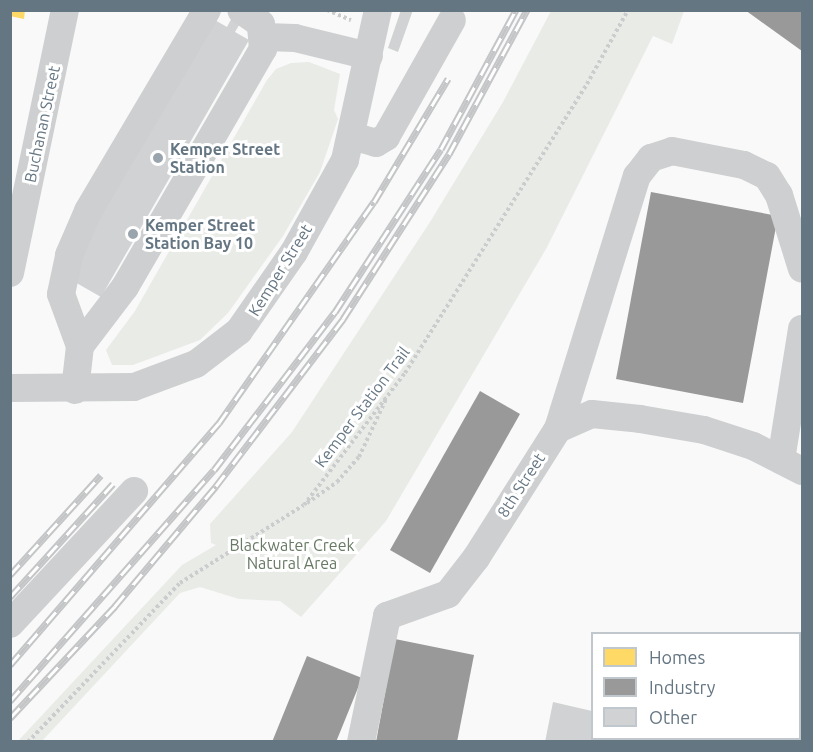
<!DOCTYPE html>
<html>
<head>
<meta charset="utf-8">
<style>
  body { margin:0 }
  #map { position:relative; width:813px; height:752px; overflow:hidden; background:#f9f9f9; font-family:Ubuntu,sans-serif }
  div>[style] { position:absolute }
  .green>* { inset:0; background:#e8ebe6 }
  .homes>* { inset:0; background:#ffd966 }
  .industry>* { inset:0; background:#999 }
  .building>* { inset:0; background:#d0d2d3 }
  .path>* { height:4px; margin-top:-2px; transform-origin:0; background:repeating-linear-gradient(90deg,#cbcccd 0 3px,transparent 0 6px) }
  .minor>* { height:28px; margin:-14px; padding:0 14px; transform-origin:14px; border-radius:14px; background:#cecfd0 }
  .rail>* { height:7px; margin-top:-3.5px; transform-origin:0; background:repeating-linear-gradient(90deg,#fff 0 14px,#c3c5c6 0 28px); box-sizing:border-box; border-block:2px solid #c3c5c6 }
  .dots>* { width:16px; height:16px; translate:-50% -50%; box-sizing:border-box; border:3px solid #fff; border-radius:50% }
  span { translate:-50% -50%; white-space:nowrap; text-align:center; line-height:1.15; -webkit-text-stroke:6px #fff; paint-order:stroke }
  .street-label { font-size:16px; color:#657683 }
  .poi-label { font-size:16px; color:#657683; font-weight:700 }
  .left { translate:0 -50%; text-align:left }
  .park-label { font-size:16px; color:#687a64 }
  .frame { position:absolute; inset:0; border:12px solid #657683; pointer-events:none }
  .legend { position:absolute; left:591px; top:632px; width:210px; height:108px; box-sizing:border-box; background:#fff; border:2px solid #c1c8cd; margin:0; padding:8px 10px; list-style:none; font-size:18px; color:#657683 }
  .legend li { display:flex; align-items:center; gap:12px; height:30px }
  .legend b { width:30px; border:2px solid #c1c8cd }
</style>
</head>
<body>
<div id="map">
  <div class="green">
    <i style="clip-path:polygon(551px 11px,684px 11px,672px 44px,653px 36px,546px 249px,386px 521px,301px 617px,280px 601px,239px 599px,200px 587px,180px 593px,42px 741px,18px 741px,182px 565px,216px 545px,211px 543px,210px 524px,292px 432px,430px 222px,503px 102px)"></i>
    <i style="clip-path:polygon(309px 62px,340px 74px,334px 110px,338px 119px,320px 172px,283px 236px,228px 313px,200px 340px,133px 365px,112px 365px,106px 350px,135px 311px,267px 80px,276px 69px,291px 63px)"></i>
  </div>
  <div class="homes">
    <i style="clip-path:polygon(10px 10px,25px 10px,24px 19px,10px 16px)"></i>
  </div>
  <div class="industry">
    <i style="clip-path:polygon(745px 10px,802px 10px,802px 51px)"></i>
    <i style="clip-path:polygon(651px 192px,778px 216px,743px 403px,616px 379px)"></i>
    <i style="clip-path:polygon(480px 391px,520px 414px,430px 573px,390px 550px)"></i>
    <i style="clip-path:polygon(395px 639px,474px 655px,457px 742px,376px 742px)"></i>
    <i style="clip-path:polygon(307px 656px,362px 678px,336px 742px,272px 742px)"></i>
  </div>
  <div class="building">
    <i style="clip-path:polygon(236px 10px,248px 10px,235px 32px,249px 40px,101px 297px,66px 277px,213px 19px,227px 27px)"></i>
    <i style="clip-path:polygon(401px 10px,413px 10px,398px 52px,388px 48px)"></i>
    <i style="clip-path:polygon(553px 702px,592px 711px,592px 738px,629px 738px,628px 742px,545px 742px)"></i>
  </div>
  <div class="path">
    <i style="left:327px;top:10px;width:26px;rotate:23deg"></i>
    <i style="left:307px;top:503px;width:37px;rotate:-35deg"></i>
    <i style="left:337px;top:482px;width:33px;rotate:-49deg"></i>
    <i style="left:359px;top:457px;width:66px;rotate:-65deg"></i>
    <i style="left:28px;top:742px;width:220px;rotate:-46.3deg"></i>
    <i style="left:180px;top:583px;width:146px;rotate:-32.2deg"></i>
    <i style="left:304px;top:505px;width:166px;rotate:-52.6deg"></i>
    <i style="left:405px;top:373px;width:342px;rotate:-57.8deg"></i>
    <i style="left:587px;top:84px;width:85px;rotate:-61deg"></i>
  </div>
  <div class="minor">
    <i style="left:265px;top:37px;width:30px;rotate:2deg"></i>
    <i style="left:295px;top:38px;width:76px;rotate:13.7deg"></i>
    <i style="left:352px;top:136px;width:25px;rotate:16deg"></i>
    <i style="left:376px;top:143px;width:12px;rotate:-31deg"></i>
    <i style="left:386px;top:137px;width:134px;rotate:-60.6deg"></i>
    <i style="left:10px;top:273px;width:269px;rotate:-78.2deg"></i>
    <i style="left:80px;top:346px;width:74px;rotate:-52.7deg"></i>
    <i style="left:125px;top:287px;width:275px;rotate:-59.9deg"></i>
    <i style="left:263px;top:49px;width:25px;rotate:-95deg"></i>
    <i style="left:261px;top:24px;width:24px;rotate:-145deg"></i>
    <i style="left:10px;top:388px;width:124px;rotate:-0.5deg"></i>
    <i style="left:134px;top:387px;width:66px;rotate:-20.4deg"></i>
    <i style="left:196px;top:364px;width:54px;rotate:-37.5deg"></i>
    <i style="left:239px;top:331px;width:96px;rotate:-55.2deg"></i>
    <i style="left:294px;top:252px;width:105px;rotate:-61deg"></i>
    <i style="left:345px;top:160px;width:154px;rotate:-77.6deg"></i>
    <i style="left:75px;top:390px;width:44px;rotate:-83.5deg"></i>
    <i style="left:80px;top:346px;width:55px;rotate:-110.1deg"></i>
    <i style="left:61px;top:294px;width:40px;rotate:-78deg"></i>
    <i style="left:69px;top:255px;width:48px;rotate:-66.6deg"></i>
    <i style="left:88px;top:211px;width:234px;rotate:-59.4deg"></i>
    <i style="left:558px;top:429px;width:265px;rotate:-72.7deg"></i>
    <i style="left:637px;top:176px;width:23px;rotate:-52deg"></i>
    <i style="left:651px;top:158px;width:22px;rotate:-18deg"></i>
    <i style="left:672px;top:151px;width:73px;rotate:11deg"></i>
    <i style="left:744px;top:165px;width:25px;rotate:26deg"></i>
    <i style="left:767px;top:176px;width:22px;rotate:58deg"></i>
    <i style="left:779px;top:195px;width:77px;rotate:72.7deg"></i>
    <i style="left:781px;top:460px;width:133px;rotate:-80.9deg"></i>
    <i style="left:10px;top:624px;width:182px;rotate:-47deg"></i>
    <i style="left:361px;top:742px;width:129px;rotate:-78.3deg"></i>
    <i style="left:387px;top:616px;width:65px;rotate:-19.8deg"></i>
    <i style="left:448px;top:594px;width:46px;rotate:-52.1deg"></i>
    <i style="left:476px;top:558px;width:153px;rotate:-57.6deg"></i>
    <i style="left:558px;top:429px;width:37px;rotate:-24deg"></i>
    <i style="left:592px;top:414px;width:48px;rotate:5.9deg"></i>
    <i style="left:640px;top:419px;width:65px;rotate:9.8deg"></i>
    <i style="left:704px;top:430px;width:52px;rotate:18.1deg"></i>
    <i style="left:753px;top:446px;width:55px;rotate:27deg"></i>
  </div>
  <div class="rail">
    <i style="left:10px;top:575px;width:135px;rotate:-47.7deg"></i>
    <i style="left:10px;top:597px;width:153px;rotate:-47.7deg"></i>
    <i style="left:10px;top:665px;width:320px;rotate:-49.2deg"></i>
    <i style="left:219px;top:423px;width:270px;rotate:-55deg"></i>
    <i style="left:374px;top:202px;width:144px;rotate:-59deg"></i>
    <i style="left:10px;top:701px;width:308px;rotate:-48.6deg"></i>
    <i style="left:214px;top:470px;width:199px;rotate:-52.6deg"></i>
    <i style="left:335px;top:312px;width:194px;rotate:-57deg"></i>
    <i style="left:441px;top:149px;width:158px;rotate:-61.7deg"></i>
    <i style="left:10px;top:718px;width:154px;rotate:-46.8deg"></i>
    <i style="left:115px;top:606px;width:157px;rotate:-49.9deg"></i>
    <i style="left:216px;top:486px;width:210px;rotate:-52.7deg"></i>
    <i style="left:343px;top:319px;width:196px;rotate:-57.3deg"></i>
    <i style="left:449px;top:154px;width:164px;rotate:-61.6deg"></i>
  </div>
  <div class="dots">
    <i style="left:158px;top:158px;background:#99a4ac"></i>
    <i style="left:133px;top:234px;background:#99a4ac"></i>
  </div>
  <div class="street-label">
    <span style="left:42px;top:124px;rotate:-78deg">Buchanan Street</span>
    <span style="left:280px;top:270px;rotate:-58deg">Kemper Street</span>
    <span style="left:362px;top:407px;rotate:-53deg">Kemper Station Trail</span>
    <span style="left:521px;top:485px;rotate:-57deg">8th Street</span>
  </div>
  <div class="poi-label">
    <span class="left" style="left:170px;top:158px">Kemper Street<br>Station</span>
    <span class="left" style="left:145px;top:234px">Kemper Street<br>Station Bay 10</span>
  </div>
  <div class="park-label">
    <span style="left:292px;top:554px">Blackwater Creek<br>Natural Area</span>
  </div>
  <div class="frame"></div>
  <ul class="legend">
  <li><b style="height:16px;background:#ffd966"></b>Homes</li>
  <li><b style="height:16px;background:#999"></b>Industry</li>
  <li><b style="height:16px;background:#d0d2d3"></b>Other</li>
  </ul>
</div>
</body>
</html>
